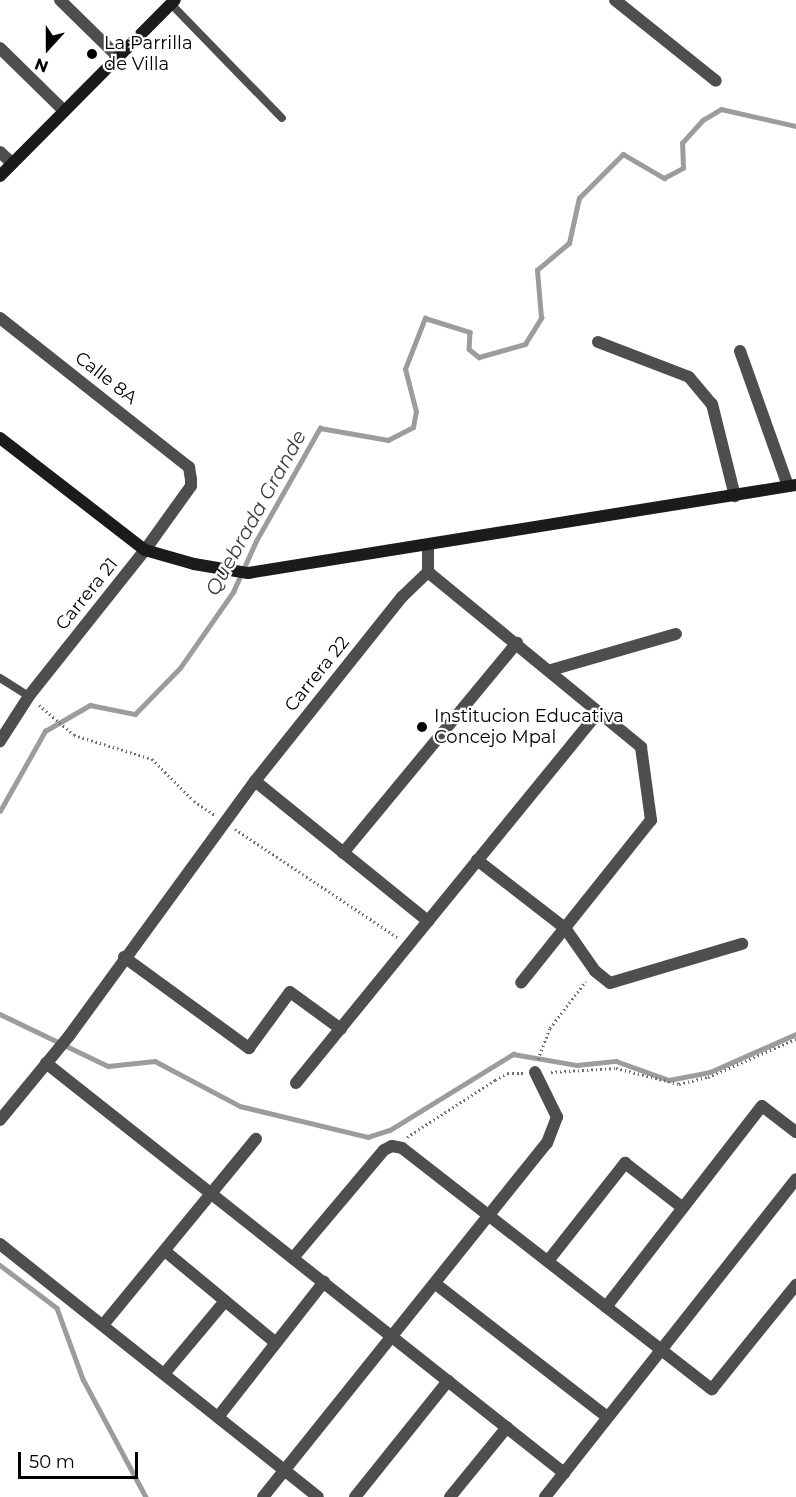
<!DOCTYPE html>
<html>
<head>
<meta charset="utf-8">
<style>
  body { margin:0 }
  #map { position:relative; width:796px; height:1497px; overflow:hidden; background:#fff; font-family:Montserrat,sans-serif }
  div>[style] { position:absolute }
  .stream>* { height:4.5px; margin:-2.25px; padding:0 2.25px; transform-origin:2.25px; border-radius:2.25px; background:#9c9c9c }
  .path>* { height:3px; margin-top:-1.5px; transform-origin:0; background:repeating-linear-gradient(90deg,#707070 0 1.5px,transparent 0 4.5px) }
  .lane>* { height:8px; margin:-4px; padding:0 4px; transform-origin:4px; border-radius:4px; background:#4e4e4e }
  .street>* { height:12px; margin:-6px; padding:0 6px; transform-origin:6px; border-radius:6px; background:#4e4e4e }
  .secondary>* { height:12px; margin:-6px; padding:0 6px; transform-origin:6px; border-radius:6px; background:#1b1b1b }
  .dots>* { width:16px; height:16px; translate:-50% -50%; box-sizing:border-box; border:3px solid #fff; border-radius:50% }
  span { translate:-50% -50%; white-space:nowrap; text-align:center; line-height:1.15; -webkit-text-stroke:4.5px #fff; paint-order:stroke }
  .poi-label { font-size:18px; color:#000 }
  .left { translate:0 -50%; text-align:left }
  .street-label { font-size:18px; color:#000 }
  .water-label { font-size:20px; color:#3d3d3d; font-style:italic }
  .north { position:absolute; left:18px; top:18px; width:60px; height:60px; -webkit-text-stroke:4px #fff; paint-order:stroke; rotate:201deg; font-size:16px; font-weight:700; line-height:24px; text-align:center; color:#000 }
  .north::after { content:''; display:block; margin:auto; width:21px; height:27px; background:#000; clip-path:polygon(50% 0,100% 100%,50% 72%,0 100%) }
  .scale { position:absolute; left:18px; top:1452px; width:120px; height:27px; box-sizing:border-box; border:3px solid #000; border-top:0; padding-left:8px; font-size:18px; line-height:21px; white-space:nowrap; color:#000; -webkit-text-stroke:4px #fff; paint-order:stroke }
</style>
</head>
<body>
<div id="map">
  <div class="stream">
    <i style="left:0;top:811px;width:92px;rotate:-60.6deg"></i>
    <i style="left:45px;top:731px;width:52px;rotate:-30deg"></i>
    <i style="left:90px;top:705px;width:46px;rotate:11.3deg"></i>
    <i style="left:135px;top:714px;width:64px;rotate:-45.6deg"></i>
    <i style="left:180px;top:668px;width:93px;rotate:-55.1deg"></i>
    <i style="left:233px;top:592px;width:56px;rotate:-65.7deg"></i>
    <i style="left:256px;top:541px;width:130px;rotate:-60.5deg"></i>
    <i style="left:320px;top:428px;width:69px;rotate:10deg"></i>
    <i style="left:388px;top:440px;width:28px;rotate:-27deg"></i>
    <i style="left:413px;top:427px;width:15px;rotate:-79deg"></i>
    <i style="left:416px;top:412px;width:44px;rotate:-104.3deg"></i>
    <i style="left:405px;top:369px;width:55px;rotate:-68.6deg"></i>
    <i style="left:425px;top:318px;width:47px;rotate:17.3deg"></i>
    <i style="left:470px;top:332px;width:17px;rotate:93deg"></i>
    <i style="left:469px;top:349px;width:13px;rotate:39deg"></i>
    <i style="left:479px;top:357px;width:48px;rotate:-15.8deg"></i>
    <i style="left:525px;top:344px;width:31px;rotate:-58deg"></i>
    <i style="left:541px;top:318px;width:48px;rotate:-94.8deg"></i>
    <i style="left:537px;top:270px;width:42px;rotate:-40.2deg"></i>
    <i style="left:569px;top:243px;width:46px;rotate:-77.5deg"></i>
    <i style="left:579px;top:198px;width:62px;rotate:-45deg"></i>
    <i style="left:623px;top:154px;width:48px;rotate:30.3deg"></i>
    <i style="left:664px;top:178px;width:21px;rotate:-28deg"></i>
    <i style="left:683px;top:168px;width:25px;rotate:-92deg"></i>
    <i style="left:682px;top:143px;width:31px;rotate:-48deg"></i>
    <i style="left:703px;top:120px;width:21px;rotate:-31deg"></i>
    <i style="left:721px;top:109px;width:77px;rotate:12.8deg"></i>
    <i style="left:0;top:1014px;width:120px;rotate:25.7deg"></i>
    <i style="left:108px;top:1066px;width:47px;rotate:-6.1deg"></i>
    <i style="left:155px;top:1061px;width:96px;rotate:27.9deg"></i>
    <i style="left:240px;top:1106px;width:132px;rotate:13.6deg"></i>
    <i style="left:368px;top:1137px;width:23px;rotate:-18deg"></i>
    <i style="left:390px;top:1130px;width:145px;rotate:-31.7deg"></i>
    <i style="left:513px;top:1054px;width:65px;rotate:9.8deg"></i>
    <i style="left:577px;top:1065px;width:39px;rotate:-6deg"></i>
    <i style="left:616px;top:1061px;width:56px;rotate:19.7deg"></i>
    <i style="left:669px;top:1080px;width:42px;rotate:-11deg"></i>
    <i style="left:710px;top:1072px;width:94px;rotate:-23.8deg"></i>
    <i style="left:0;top:1265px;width:71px;rotate:37deg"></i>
    <i style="left:57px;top:1308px;width:76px;rotate:69.9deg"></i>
    <i style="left:83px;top:1379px;width:134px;rotate:61.9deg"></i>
  </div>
  <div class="path">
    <i style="left:39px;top:705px;width:46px;rotate:40.6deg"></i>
    <i style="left:74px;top:735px;width:82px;rotate:17.1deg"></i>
    <i style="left:152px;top:759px;width:59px;rotate:45deg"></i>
    <i style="left:194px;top:801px;width:25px;rotate:34deg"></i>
    <i style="left:235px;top:829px;width:195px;rotate:33.7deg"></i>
    <i style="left:538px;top:1059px;width:33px;rotate:-69deg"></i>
    <i style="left:550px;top:1028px;width:59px;rotate:-52.5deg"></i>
    <i style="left:551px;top:1072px;width:65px;rotate:-3.5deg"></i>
    <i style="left:616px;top:1068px;width:65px;rotate:14.3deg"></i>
    <i style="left:679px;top:1084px;width:30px;rotate:-14deg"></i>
    <i style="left:708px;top:1077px;width:96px;rotate:-23.4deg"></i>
    <i style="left:407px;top:1137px;width:105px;rotate:-32.9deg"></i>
    <i style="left:495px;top:1080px;width:15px;rotate:-28deg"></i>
    <i style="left:508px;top:1073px;width:15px"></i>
  </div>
  <div class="lane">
    <i style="left:171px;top:4px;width:159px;rotate:45.8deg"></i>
    <i style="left:0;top:678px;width:34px;rotate:32deg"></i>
  </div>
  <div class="street">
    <i style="left:60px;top:0;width:80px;rotate:44.5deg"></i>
    <i style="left:615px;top:0;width:129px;rotate:38.7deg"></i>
    <i style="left:0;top:48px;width:90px;rotate:44.5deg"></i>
    <i style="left:0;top:152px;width:16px;rotate:43deg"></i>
    <i style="left:0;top:318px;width:241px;rotate:38.3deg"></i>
    <i style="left:189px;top:467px;width:12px;rotate:81deg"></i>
    <i style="left:191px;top:479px;width:7px;rotate:90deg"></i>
    <i style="left:191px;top:486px;width:79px;rotate:125.7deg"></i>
    <i style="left:145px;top:550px;width:186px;rotate:128.5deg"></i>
    <i style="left:29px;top:696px;width:54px;rotate:122.8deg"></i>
    <i style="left:598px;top:342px;width:97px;rotate:21deg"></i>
    <i style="left:689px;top:377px;width:35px;rotate:50deg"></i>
    <i style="left:712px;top:404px;width:95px;rotate:76deg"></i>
    <i style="left:740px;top:351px;width:143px;rotate:70.4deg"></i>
    <i style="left:428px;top:572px;width:276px;rotate:39.4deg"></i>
    <i style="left:641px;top:747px;width:74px;rotate:82.2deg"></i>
    <i style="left:651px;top:820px;width:208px;rotate:128.6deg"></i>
    <i style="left:551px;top:670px;width:130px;rotate:-16.1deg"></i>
    <i style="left:255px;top:781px;width:223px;rotate:39deg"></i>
    <i style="left:343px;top:853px;width:273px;rotate:-50.4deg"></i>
    <i style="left:477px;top:860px;width:111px;rotate:37.7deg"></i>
    <i style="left:565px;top:928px;width:52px;rotate:55.1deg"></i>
    <i style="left:595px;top:971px;width:19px;rotate:39deg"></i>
    <i style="left:610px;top:983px;width:138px;rotate:-16.5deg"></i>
    <i style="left:124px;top:957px;width:155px;rotate:36.1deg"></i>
    <i style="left:249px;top:1048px;width:69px;rotate:-53.8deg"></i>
    <i style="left:290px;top:992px;width:63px;rotate:36deg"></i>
    <i style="left:46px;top:1063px;width:661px;rotate:38.36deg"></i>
    <i style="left:296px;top:1083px;width:478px;rotate:-50.8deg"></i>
    <i style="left:0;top:1120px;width:109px;rotate:-50.6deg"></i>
    <i style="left:69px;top:1036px;width:316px;rotate:-53.9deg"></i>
    <i style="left:255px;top:781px;width:236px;rotate:-51.4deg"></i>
    <i style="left:402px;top:597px;width:36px;rotate:-44deg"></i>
    <i style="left:428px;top:572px;width:25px;rotate:-90deg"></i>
    <i style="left:0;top:1244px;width:406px;rotate:38.5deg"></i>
    <i style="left:165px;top:1251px;width:144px;rotate:39.7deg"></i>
    <i style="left:293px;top:1258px;width:141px;rotate:-49.9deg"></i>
    <i style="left:384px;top:1150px;width:9px;rotate:-27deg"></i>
    <i style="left:392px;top:1146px;width:10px;rotate:11deg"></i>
    <i style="left:402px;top:1148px;width:393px;rotate:37.9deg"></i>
    <i style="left:712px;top:1389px;width:134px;rotate:-51.1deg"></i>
    <i style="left:548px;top:1261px;width:125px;rotate:-51.8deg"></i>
    <i style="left:625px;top:1163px;width:73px;rotate:37.8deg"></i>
    <i style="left:437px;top:1285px;width:215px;rotate:37.8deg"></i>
    <i style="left:606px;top:1307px;width:254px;rotate:-52.2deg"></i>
    <i style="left:762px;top:1106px;width:43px;rotate:37.4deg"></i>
    <i style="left:103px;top:1325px;width:241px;rotate:-50.6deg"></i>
    <i style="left:164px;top:1374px;width:95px;rotate:-50.1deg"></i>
    <i style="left:218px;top:1417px;width:172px;rotate:-51.9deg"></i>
    <i style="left:263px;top:1497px;width:454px;rotate:-51.3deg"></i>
    <i style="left:547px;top:1143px;width:28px;rotate:-69deg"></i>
    <i style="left:557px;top:1117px;width:50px;rotate:-116.1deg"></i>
    <i style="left:355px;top:1497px;width:149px;rotate:-51.3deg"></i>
    <i style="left:450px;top:1497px;width:90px;rotate:-50.8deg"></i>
    <i style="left:545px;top:1497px;width:405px;rotate:-51.7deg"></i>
  </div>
  <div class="secondary">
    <i style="left:0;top:176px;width:248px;rotate:-45.2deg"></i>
    <i style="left:0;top:438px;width:183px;rotate:37.7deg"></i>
    <i style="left:145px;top:550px;width:51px;rotate:15.9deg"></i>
    <i style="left:194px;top:564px;width:55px;rotate:9.5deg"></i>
    <i style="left:248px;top:573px;width:555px;rotate:-9.12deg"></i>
  </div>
  <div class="dots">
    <i style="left:92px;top:54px;background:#000"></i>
    <i style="left:422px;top:727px;background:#000"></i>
  </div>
  <div class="poi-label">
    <span class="left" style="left:104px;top:54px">La Parrilla<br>de Villa</span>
    <span class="left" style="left:434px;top:727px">Institucion Educativa<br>Concejo Mpal</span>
  </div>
  <div class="street-label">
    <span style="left:106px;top:378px;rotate:38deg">Calle 8A</span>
    <span style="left:87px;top:594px;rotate:-51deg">Carrera 21</span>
    <span style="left:317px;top:674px;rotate:-51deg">Carrera 22</span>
  </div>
  <div class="water-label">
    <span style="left:256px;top:513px;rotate:-61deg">Quebrada Grande</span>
  </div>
  <div class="north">N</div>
  <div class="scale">50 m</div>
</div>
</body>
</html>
